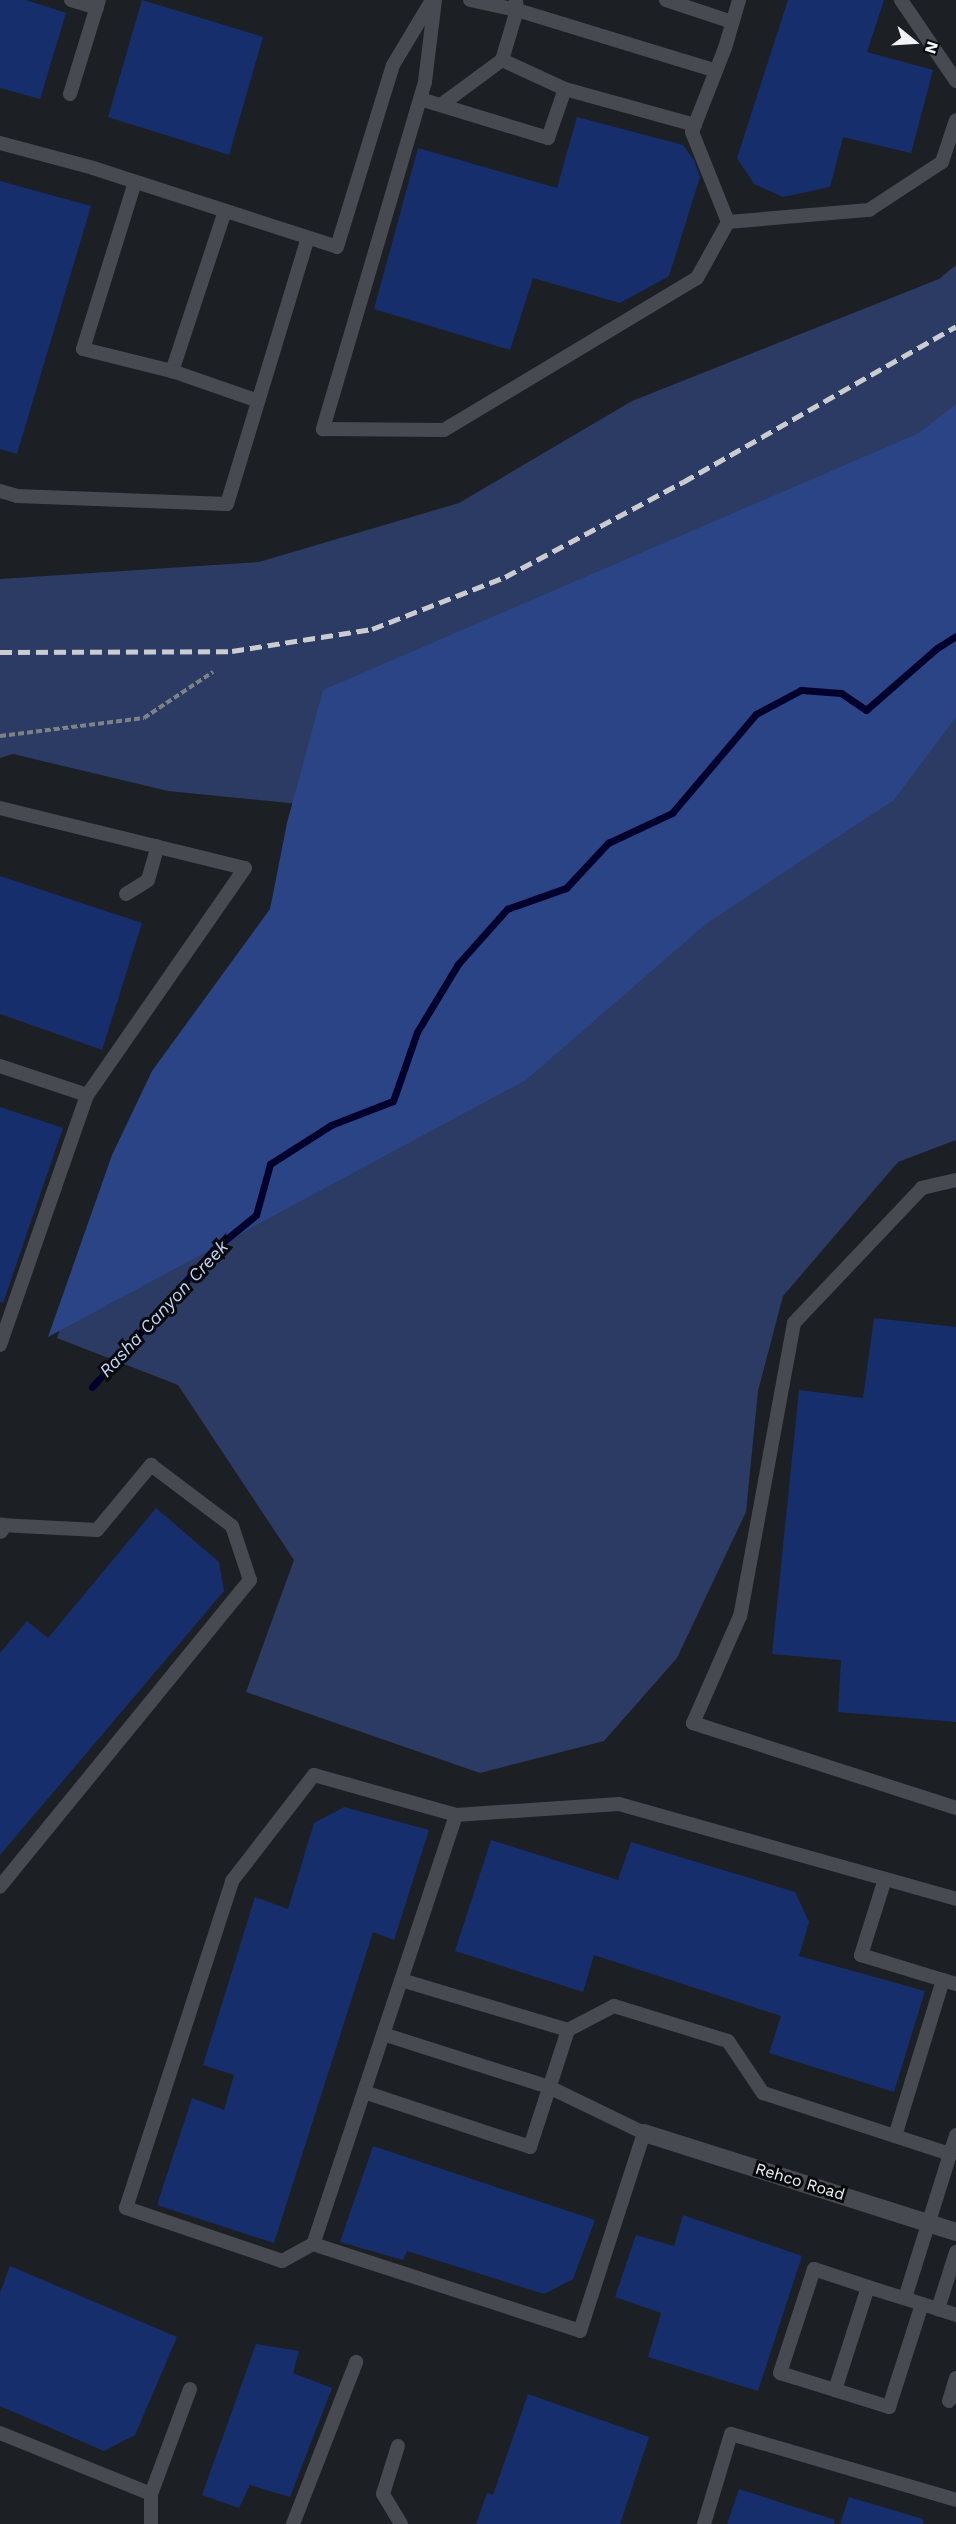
<!DOCTYPE html>
<html>
<head>
<meta charset="utf-8">
<style>
  body { margin:0 }
  #map { position:relative; width:956px; height:2524px; overflow:hidden; background:#1c1f24; font-family:"Work Sans",sans-serif }
  div>[style] { position:absolute }
  .green>* { inset:0; background:#2b3b63 }
  .forest>* { inset:0; background:#2a4485 }
  .stream>* { height:7px; margin:-3.5px; padding:0 3.5px; transform-origin:3.5px; border-radius:3.5px; background:#01002d }
  .building>* { inset:0; background:#172e6d }
  .path>* { height:4px; margin-top:-2px; transform-origin:0; background:repeating-linear-gradient(90deg,#7e8185 0 6px,transparent 0 9px) }
  .lane>* { height:14px; margin:-7px; padding:0 7px; transform-origin:7px; border-radius:7px; background:#474a50 }
  .street>* { height:18px; margin:-9px; padding:0 9px; transform-origin:9px; border-radius:9px; background:#474a50 }
  .rail>* { height:4.5px; margin-top:-2.25px; transform-origin:0; background:repeating-linear-gradient(90deg,#caccd0 0 12px,transparent 0 18px) }
  span { translate:-50% -50%; white-space:nowrap; text-align:center; line-height:1.15; -webkit-text-stroke:6px #08090b; paint-order:stroke }
  .street-label { font-size:16px; color:#f1f3f7 }
  .water-label { font-size:18px; color:#c1d3fa; font-style:italic }
  .north { position:absolute; left:884px; top:12px; width:60px; height:60px; -webkit-text-stroke:4px #08090b; paint-order:stroke; rotate:108deg; font-size:16px; font-weight:700; line-height:24px; text-align:center; color:#f1f3f7 }
  .north::after { content:''; display:block; margin:auto; width:21px; height:27px; background:#f1f3f7; clip-path:polygon(50% 0,100% 100%,50% 72%,0 100%) }
</style>
</head>
<body>
<div id="map">
  <div class="green">
    <i style="clip-path:polygon(956px 265px,956px 1140px,898px 1162px,783px 1296px,758px 1391px,746px 1512px,677px 1658px,604px 1741px,480px 1773px,246px 1692px,294px 1560px,178px 1385px,57px 1338px,116px 1164px,273px 916px,299px 804px,168px 791px,13px 754px,0 758px,0 579px,259px 562px,459px 503px,632px 401px,939px 279px)"></i>
  </div>
  <div class="forest">
    <i style="clip-path:polygon(956px 404px,956px 717px,894px 800px,707px 923px,526px 1080px,48px 1337px,112px 1155px,152px 1071px,270px 909px,287px 823px,323px 690px,919px 433px)"></i>
  </div>
  <div class="stream">
    <i style="left:92px;top:1387px;width:183px;rotate:-48.5deg"></i>
    <i style="left:213px;top:1250px;width:55px;rotate:-39.1deg"></i>
    <i style="left:256px;top:1215px;width:53px;rotate:-74.6deg"></i>
    <i style="left:270px;top:1164px;width:72px;rotate:-32.6deg"></i>
    <i style="left:331px;top:1125px;width:66px;rotate:-21.2deg"></i>
    <i style="left:393px;top:1101px;width:73px;rotate:-70.8deg"></i>
    <i style="left:417px;top:1032px;width:79px;rotate:-58.9deg"></i>
    <i style="left:458px;top:964px;width:74px;rotate:-48.3deg"></i>
    <i style="left:507px;top:909px;width:63px;rotate:-19.6deg"></i>
    <i style="left:566px;top:888px;width:62px;rotate:-47deg"></i>
    <i style="left:608px;top:843px;width:71px;rotate:-25.1deg"></i>
    <i style="left:672px;top:813px;width:130px;rotate:-49.7deg"></i>
    <i style="left:756px;top:714px;width:51px;rotate:-28.1deg"></i>
    <i style="left:801px;top:690px;width:40px;rotate:4.3deg"></i>
    <i style="left:841px;top:693px;width:30px;rotate:34deg"></i>
    <i style="left:866px;top:710px;width:94px;rotate:-41.1deg"></i>
    <i style="left:937px;top:648px;width:22px;rotate:-32deg"></i>
  </div>
  <div class="building">
    <i style="clip-path:polygon(0 0,26px 0,66px 13px,40px 99px,0 88px)"></i>
    <i style="clip-path:polygon(142px 0,263px 37px,229px 155px,108px 117px)"></i>
    <i style="clip-path:polygon(788px 0,884px 0,867px 52px,933px 70px,911px 153px,843px 137px,830px 187px,783px 197px,754px 184px,737px 158px)"></i>
    <i style="clip-path:polygon(577px 117px,683px 145px,694px 160px,700px 177px,669px 276px,620px 303px,533px 278px,510px 350px,374px 309px,418px 148px,557px 188px)"></i>
    <i style="clip-path:polygon(0 181px,91px 206px,17px 454px,0 449px)"></i>
    <i style="clip-path:polygon(0 876px,142px 923px,102px 1050px,0 1014px)"></i>
    <i style="clip-path:polygon(0 1107px,63px 1128px,3px 1303px,0 1302px)"></i>
    <i style="clip-path:polygon(874px 1318px,956px 1327px,956px 1722px,838px 1712px,841px 1660px,772px 1654px,799px 1390px,863px 1398px)"></i>
    <i style="clip-path:polygon(156px 1508px,219px 1562px,224px 1591px,0 1855px,0 1653px,27px 1621px,48px 1638px)"></i>
    <i style="clip-path:polygon(344px 1807px,429px 1830px,394px 1940px,373px 1932px,274px 2243px,157px 2205px,192px 2098px,224px 2110px,234px 2075px,203px 2065px,255px 1897px,288px 1909px,314px 1823px)"></i>
    <i style="clip-path:polygon(491px 1840px,618px 1880px,631px 1842px,795px 1892px,809px 1922px,799px 1956px,925px 1991px,894px 2092px,769px 2053px,781px 2016px,594px 1955px,583px 1992px,455px 1951px)"></i>
    <i style="clip-path:polygon(373px 2146px,595px 2220px,573px 2279px,544px 2294px,407px 2251px,403px 2260px,340px 2242px)"></i>
    <i style="clip-path:polygon(683px 2215px,802px 2256px,758px 2391px,648px 2357px,661px 2313px,615px 2297px,636px 2235px,674px 2246px)"></i>
    <i style="clip-path:polygon(10px 2266px,177px 2337px,135px 2435px,104px 2451px,0 2406px,0 2293px)"></i>
    <i style="clip-path:polygon(256px 2344px,299px 2351px,293px 2373px,332px 2388px,290px 2497px,250px 2485px,239px 2508px,202px 2495px)"></i>
    <i style="clip-path:polygon(528px 2394px,649px 2437px,620px 2524px,476px 2524px,487px 2493px,493px 2495px)"></i>
    <i style="clip-path:polygon(739px 2489px,835px 2520px,834px 2524px,727px 2524px)"></i>
    <i style="clip-path:polygon(849px 2497px,923px 2519px,923px 2524px,840px 2524px)"></i>
  </div>
  <div class="path">
    <i style="left:0;top:736px;width:145px;rotate:-7.1deg"></i>
    <i style="left:144px;top:718px;width:83px;rotate:-33.7deg"></i>
  </div>
  <div class="lane">
    <i style="left:71px;top:0;width:27px;rotate:17deg"></i>
    <i style="left:435px;top:0;width:83px;rotate:97deg"></i>
    <i style="left:425px;top:82px;width:362px;rotate:106.4deg"></i>
    <i style="left:323px;top:429px;width:121px;rotate:0.5deg"></i>
    <i style="left:444px;top:430px;width:295px;rotate:-31deg"></i>
    <i style="left:697px;top:278px;width:64px;rotate:-61deg"></i>
    <i style="left:728px;top:222px;width:142px;rotate:-4.9deg"></i>
    <i style="left:869px;top:210px;width:87px;rotate:-33.3deg"></i>
    <i style="left:942px;top:162px;width:44px;rotate:-71.6deg"></i>
    <i style="left:470px;top:0;width:48px;rotate:12deg"></i>
    <i style="left:517px;top:10px;width:10px;rotate:-96deg"></i>
    <i style="left:666px;top:0;width:70px;rotate:18.4deg"></i>
    <i style="left:901px;top:0;width:98px;rotate:55.8deg"></i>
    <i style="left:502px;top:60px;width:69px;rotate:24.7deg"></i>
    <i style="left:70px;top:94px;width:98px;rotate:-72.9deg"></i>
    <i style="left:420px;top:99px;width:134px;rotate:16.9deg"></i>
    <i style="left:548px;top:138px;width:52px;rotate:-70.9deg"></i>
    <i style="left:565px;top:89px;width:135px;rotate:15.5deg"></i>
    <i style="left:441px;top:105px;width:76px;rotate:-36.4deg"></i>
    <i style="left:502px;top:60px;width:52px;rotate:-73.3deg"></i>
    <i style="left:517px;top:10px;width:208px;rotate:17deg"></i>
    <i style="left:0;top:143px;width:96px;rotate:15deg"></i>
    <i style="left:93px;top:168px;width:256px;rotate:17.9deg"></i>
    <i style="left:337px;top:247px;width:190px;rotate:-72.9deg"></i>
    <i style="left:393px;top:65px;width:76px;rotate:-59deg"></i>
    <i style="left:135px;top:182px;width:175px;rotate:107.3deg"></i>
    <i style="left:83px;top:349px;width:92px;rotate:13.9deg"></i>
    <i style="left:225px;top:211px;width:169px;rotate:108.3deg"></i>
    <i style="left:172px;top:371px;width:91px;rotate:19.2deg"></i>
    <i style="left:728px;top:222px;width:97px;rotate:-111.8deg"></i>
    <i style="left:692px;top:132px;width:90px;rotate:-68.6deg"></i>
    <i style="left:725px;top:48px;width:50px;rotate:-73.7deg"></i>
    <i style="left:0;top:491px;width:18px;rotate:16deg"></i>
    <i style="left:17px;top:496px;width:210px;rotate:2.2deg"></i>
    <i style="left:227px;top:504px;width:278px;rotate:-73.1deg"></i>
    <i style="left:0;top:808px;width:252px;rotate:13.8deg"></i>
    <i style="left:245px;top:868px;width:277px;rotate:124.8deg"></i>
    <i style="left:87px;top:1095px;width:92px;rotate:-161.6deg"></i>
    <i style="left:126px;top:894px;width:26px;rotate:-32deg"></i>
    <i style="left:148px;top:880px;width:35px;rotate:-74deg"></i>
    <i style="left:956px;top:1180px;width:35px;rotate:167deg"></i>
    <i style="left:922px;top:1188px;width:186px;rotate:133.5deg"></i>
    <i style="left:794px;top:1323px;width:298px;rotate:100.4deg"></i>
    <i style="left:740px;top:1616px;width:117px;rotate:113.7deg"></i>
    <i style="left:693px;top:1723px;width:276px;rotate:17.9deg"></i>
    <i style="left:0;top:1345px;width:265px;rotate:-70.8deg"></i>
    <i style="left:0;top:1525px;width:97px;rotate:3deg"></i>
    <i style="left:97px;top:1530px;width:85px;rotate:-50.3deg"></i>
    <i style="left:151px;top:1465px;width:101px;rotate:37deg"></i>
    <i style="left:232px;top:1526px;width:57px;rotate:71.6deg"></i>
    <i style="left:250px;top:1580px;width:396px;rotate:129.2deg"></i>
    <i style="left:456px;top:1815px;width:452px;rotate:108.4deg"></i>
    <i style="left:313px;top:2244px;width:35px;rotate:151deg"></i>
    <i style="left:282px;top:2261px;width:165px;rotate:-161.2deg"></i>
    <i style="left:126px;top:2208px;width:344px;rotate:-72deg"></i>
    <i style="left:232px;top:1881px;width:134px;rotate:-52.3deg"></i>
    <i style="left:314px;top:1775px;width:148px;rotate:15.7deg"></i>
    <i style="left:456px;top:1815px;width:163px;rotate:-3.9deg"></i>
    <i style="left:619px;top:1804px;width:350px;rotate:15.7deg"></i>
    <i style="left:885px;top:1879px;width:80px;rotate:107.5deg"></i>
    <i style="left:861px;top:1955px;width:86px;rotate:17deg"></i>
    <i style="left:568px;top:2030px;width:52px;rotate:-27.6deg"></i>
    <i style="left:614px;top:2006px;width:119px;rotate:17.1deg"></i>
    <i style="left:728px;top:2041px;width:63px;rotate:56.1deg"></i>
    <i style="left:763px;top:2093px;width:197px;rotate:18.1deg"></i>
    <i style="left:950px;top:2154px;width:20px;rotate:-72deg"></i>
    <i style="left:364px;top:2092px;width:175px;rotate:18.3deg"></i>
    <i style="left:530px;top:2147px;width:123px;rotate:-72deg"></i>
    <i style="left:568px;top:2030px;width:174px;rotate:-163.3deg"></i>
    <i style="left:895px;top:2136px;width:163px;rotate:-72.9deg"></i>
    <i style="left:943px;top:1980px;width:14px;rotate:17deg"></i>
    <i style="left:313px;top:2244px;width:281px;rotate:18deg"></i>
    <i style="left:580px;top:2331px;width:208px;rotate:-72.1deg"></i>
    <i style="left:644px;top:2133px;width:106px;rotate:-154.2deg"></i>
    <i style="left:549px;top:2087px;width:174px;rotate:-162.3deg"></i>
    <i style="left:956px;top:2252px;width:60px;rotate:107.5deg"></i>
    <i style="left:938px;top:2309px;width:19px;rotate:18deg"></i>
    <i style="left:868px;top:2287px;width:57px;rotate:-161.6deg"></i>
    <i style="left:814px;top:2269px;width:109px;rotate:108.1deg"></i>
    <i style="left:780px;top:2373px;width:58px;rotate:17.2deg"></i>
    <i style="left:835px;top:2390px;width:108px;rotate:-72.2deg"></i>
    <i style="left:868px;top:2287px;width:73px;rotate:17.4deg"></i>
    <i style="left:905px;top:2298px;width:151px;rotate:-72.6deg"></i>
    <i style="left:835px;top:2390px;width:57px;rotate:17.5deg"></i>
    <i style="left:889px;top:2407px;width:108px;rotate:-72.2deg"></i>
    <i style="left:949px;top:2401px;width:24px;rotate:-73deg"></i>
    <i style="left:0;top:2433px;width:163px;rotate:22deg"></i>
    <i style="left:398px;top:2446px;width:50px;rotate:107.4deg"></i>
    <i style="left:383px;top:2494px;width:35px;rotate:59deg"></i>
    <i style="left:151px;top:2524px;width:30px;rotate:-90deg"></i>
    <i style="left:151px;top:2494px;width:112px;rotate:-69.6deg"></i>
    <i style="left:293px;top:2524px;width:174px;rotate:-68.7deg"></i>
    <i style="left:704px;top:2524px;width:94px;rotate:-73.3deg"></i>
    <i style="left:731px;top:2434px;width:234px;rotate:16.3deg"></i>
  </div>
  <div class="street">
    <i style="left:0;top:1530px;width:4px;rotate:-63deg"></i>
    <i style="left:644px;top:2133px;width:327px;rotate:17.6deg"></i>
  </div>
  <div class="rail">
    <i style="left:0;top:652px;width:232px;rotate:-0.2deg"></i>
    <i style="left:232px;top:651px;width:142px;rotate:-8.9deg"></i>
    <i style="left:372px;top:629px;width:143px;rotate:-21.4deg"></i>
    <i style="left:505px;top:577px;width:202px;rotate:-28.1deg"></i>
    <i style="left:683px;top:482px;width:314px;rotate:-29.7deg"></i>
  </div>
  <div class="street-label">
    <span style="left:800px;top:2182px;rotate:17deg">Rehco Road</span>
  </div>
  <div class="water-label">
    <span style="left:164px;top:1309px;rotate:-47deg">Rasha Canyon Creek</span>
  </div>
  <div class="north">N</div>
</div>
</body>
</html>
